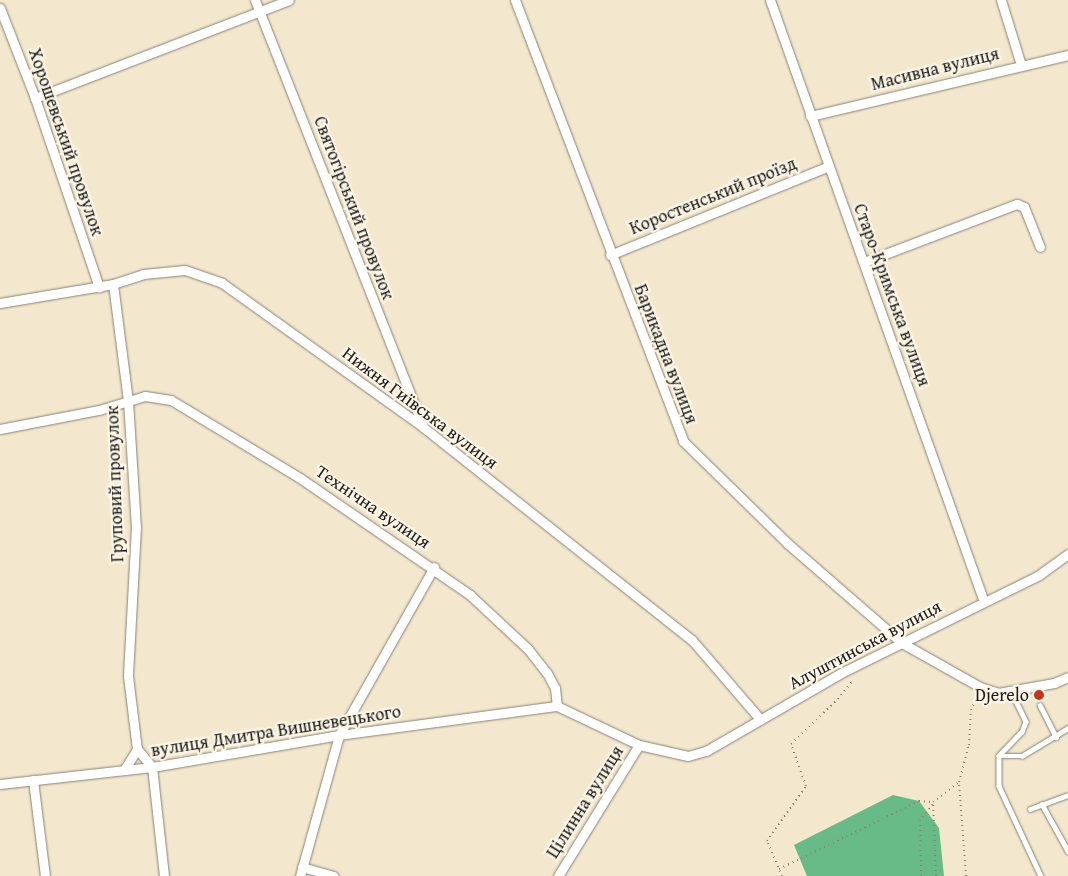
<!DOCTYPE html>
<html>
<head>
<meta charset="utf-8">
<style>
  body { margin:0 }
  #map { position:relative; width:1068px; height:876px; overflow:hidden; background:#f3e8ce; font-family:"Gentium Book Plus",serif }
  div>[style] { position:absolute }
  .forest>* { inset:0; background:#68bb86 }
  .path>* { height:2px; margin-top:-1px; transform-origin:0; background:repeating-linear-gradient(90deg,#888275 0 1px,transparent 0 5px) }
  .roads { filter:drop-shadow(0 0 1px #888275) drop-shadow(0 0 1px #888275) }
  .service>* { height:4.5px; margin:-2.25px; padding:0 2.25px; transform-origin:2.25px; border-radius:2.25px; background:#fff }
  .minor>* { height:9px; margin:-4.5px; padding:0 4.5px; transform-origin:4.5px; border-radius:4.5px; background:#fff }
  .dots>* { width:14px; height:14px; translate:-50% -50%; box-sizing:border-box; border:2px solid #fcf5e5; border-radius:50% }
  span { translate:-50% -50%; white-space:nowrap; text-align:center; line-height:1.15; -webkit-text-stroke:4.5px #fcf5e5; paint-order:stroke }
  .street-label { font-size:18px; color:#1c1c1c }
  .poi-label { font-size:18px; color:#1c1c1c }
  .right { translate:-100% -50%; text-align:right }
</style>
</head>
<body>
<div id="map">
  <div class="forest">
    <i style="clip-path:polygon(893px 795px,919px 801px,939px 828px,944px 876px,807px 876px,794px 845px)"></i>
  </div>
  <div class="path">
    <i style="left:779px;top:869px;width:156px;rotate:-25.9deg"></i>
    <i style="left:919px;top:801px;width:14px;rotate:4deg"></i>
    <i style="left:782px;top:876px;width:38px;rotate:-113deg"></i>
    <i style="left:767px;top:841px;width:67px;rotate:-54.7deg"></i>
    <i style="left:806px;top:786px;width:45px;rotate:-109.7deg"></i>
    <i style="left:791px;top:744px;width:65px;rotate:-43.8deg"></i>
    <i style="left:838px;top:699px;width:21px;rotate:-51deg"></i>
    <i style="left:851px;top:683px;width:4px;rotate:-124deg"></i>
    <i style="left:921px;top:876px;width:55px;rotate:-91deg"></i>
    <i style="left:920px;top:821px;width:21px;rotate:-53deg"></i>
    <i style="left:936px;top:876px;width:74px;rotate:-92.3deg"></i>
    <i style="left:933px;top:802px;width:33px;rotate:-38deg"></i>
    <i style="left:966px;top:876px;width:94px;rotate:-94.3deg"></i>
    <i style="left:959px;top:782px;width:38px;rotate:-75deg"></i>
    <i style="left:969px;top:745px;width:35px;rotate:-87deg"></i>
    <i style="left:971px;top:710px;width:15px;rotate:-67deg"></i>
  </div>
  <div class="roads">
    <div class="service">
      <i style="left:1002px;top:694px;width:14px;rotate:21deg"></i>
      <i style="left:1015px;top:699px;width:25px;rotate:64deg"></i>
      <i style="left:1026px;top:722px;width:11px;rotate:112deg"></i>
      <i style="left:1022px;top:732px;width:33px;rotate:134deg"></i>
      <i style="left:999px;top:756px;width:30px;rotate:90deg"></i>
      <i style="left:999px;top:786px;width:99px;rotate:65deg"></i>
      <i style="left:1040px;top:705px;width:36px;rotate:63deg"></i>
      <i style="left:999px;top:756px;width:23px"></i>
      <i style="left:1022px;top:756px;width:54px;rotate:-31.3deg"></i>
      <i style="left:1042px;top:804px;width:54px;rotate:61deg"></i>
      <i style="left:1030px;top:809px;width:40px;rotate:-20.2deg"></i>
    </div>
    <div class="minor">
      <i style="left:255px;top:0;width:459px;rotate:68.5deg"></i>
      <i style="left:515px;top:0;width:472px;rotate:69.1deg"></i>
      <i style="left:683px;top:441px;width:146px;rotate:44.4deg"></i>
      <i style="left:787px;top:543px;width:152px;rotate:41deg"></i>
      <i style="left:902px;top:643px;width:90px;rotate:29.4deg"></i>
      <i style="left:980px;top:687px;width:19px;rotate:18deg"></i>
      <i style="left:998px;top:693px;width:57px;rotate:-10.1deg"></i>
      <i style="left:1054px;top:683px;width:15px;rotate:-23deg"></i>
      <i style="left:770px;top:0;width:639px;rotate:70.43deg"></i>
      <i style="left:1001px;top:0;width:68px;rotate:72.9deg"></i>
      <i style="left:0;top:8px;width:97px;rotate:68.7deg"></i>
      <i style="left:35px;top:98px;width:200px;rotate:71.3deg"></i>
      <i style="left:35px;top:98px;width:272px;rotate:-21.1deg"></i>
      <i style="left:810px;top:116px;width:265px;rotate:-13.3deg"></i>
      <i style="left:610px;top:255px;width:236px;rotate:-22.1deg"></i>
      <i style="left:864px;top:262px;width:164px;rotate:-20.8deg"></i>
      <i style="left:1017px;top:204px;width:8px;rotate:23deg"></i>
      <i style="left:1024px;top:207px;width:43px;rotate:68.2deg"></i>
      <i style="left:113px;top:284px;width:118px;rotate:82.7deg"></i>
      <i style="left:128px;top:401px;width:126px;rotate:86.4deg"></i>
      <i style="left:136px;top:527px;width:149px;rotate:93.1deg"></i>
      <i style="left:128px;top:676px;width:74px;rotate:83deg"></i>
      <i style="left:137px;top:749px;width:23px;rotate:50deg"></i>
      <i style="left:152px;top:767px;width:110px;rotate:83.7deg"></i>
      <i style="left:0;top:303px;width:115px;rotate:-9.5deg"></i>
      <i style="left:113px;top:284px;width:32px;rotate:-18deg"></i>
      <i style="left:143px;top:274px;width:42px;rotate:-5.4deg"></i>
      <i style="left:185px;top:270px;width:39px;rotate:19deg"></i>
      <i style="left:222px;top:283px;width:247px;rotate:35.6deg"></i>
      <i style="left:423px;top:427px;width:343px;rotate:38.4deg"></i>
      <i style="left:692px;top:640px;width:104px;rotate:49.3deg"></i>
      <i style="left:0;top:429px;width:101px;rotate:-10.9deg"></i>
      <i style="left:99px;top:410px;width:48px;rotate:-16.9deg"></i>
      <i style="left:145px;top:396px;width:26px;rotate:9deg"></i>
      <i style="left:171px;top:400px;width:151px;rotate:31.2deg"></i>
      <i style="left:300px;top:478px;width:206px;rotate:34.5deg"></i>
      <i style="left:470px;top:595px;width:79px;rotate:43deg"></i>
      <i style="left:528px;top:649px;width:31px;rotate:52deg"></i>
      <i style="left:547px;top:673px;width:17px;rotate:62deg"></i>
      <i style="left:555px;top:688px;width:18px;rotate:84deg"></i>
      <i style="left:557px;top:706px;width:91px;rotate:25.4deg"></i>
      <i style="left:639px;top:745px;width:50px;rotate:12.7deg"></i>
      <i style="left:688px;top:756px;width:19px;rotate:-16deg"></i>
      <i style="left:706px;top:751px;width:158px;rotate:-30deg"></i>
      <i style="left:843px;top:672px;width:219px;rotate:-26.3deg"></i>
      <i style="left:1039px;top:575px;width:36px;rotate:-36deg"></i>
      <i style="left:124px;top:770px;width:25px;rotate:-58deg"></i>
      <i style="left:33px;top:780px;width:97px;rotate:82.9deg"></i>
      <i style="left:0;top:784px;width:153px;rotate:-6.4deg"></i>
      <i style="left:152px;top:767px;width:190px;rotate:-9.7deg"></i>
      <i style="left:339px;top:735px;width:220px;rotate:-7.6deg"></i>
      <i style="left:302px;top:867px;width:33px;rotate:16deg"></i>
      <i style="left:300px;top:876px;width:146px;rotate:-74.5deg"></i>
      <i style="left:339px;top:735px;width:193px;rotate:-60.5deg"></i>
      <i style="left:558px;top:876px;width:154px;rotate:-58.3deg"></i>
    </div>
  </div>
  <div class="dots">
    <i style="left:1039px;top:695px;background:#c8321e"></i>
  </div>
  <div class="street-label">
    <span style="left:935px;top:69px;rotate:-14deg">Масивна вулиця</span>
    <span style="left:66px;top:142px;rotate:71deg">Хорошевський провулок</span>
    <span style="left:713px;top:196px;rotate:-22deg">Коростенський проїзд</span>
    <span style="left:354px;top:208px;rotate:69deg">Святогірський провулок</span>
    <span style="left:892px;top:295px;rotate:70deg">Старо-Кримська вулиця</span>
    <span style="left:666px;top:354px;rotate:69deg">Барикадна вулиця</span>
    <span style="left:420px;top:408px;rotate:37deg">Нижня Гиївська вулиця</span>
    <span style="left:115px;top:484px;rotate:-92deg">Груповий провулок</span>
    <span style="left:373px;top:507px;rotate:34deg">Технічна вулиця</span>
    <span style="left:865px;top:645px;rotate:-28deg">Алуштинська вулиця</span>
    <span style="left:276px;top:731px;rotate:-9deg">вулиця Дмитра Вишневецького</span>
    <span style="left:585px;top:802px;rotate:-58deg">Цілинна вулиця</span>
  </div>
  <div class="poi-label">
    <span class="right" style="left:1029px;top:695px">Djerelo</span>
  </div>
</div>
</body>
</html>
